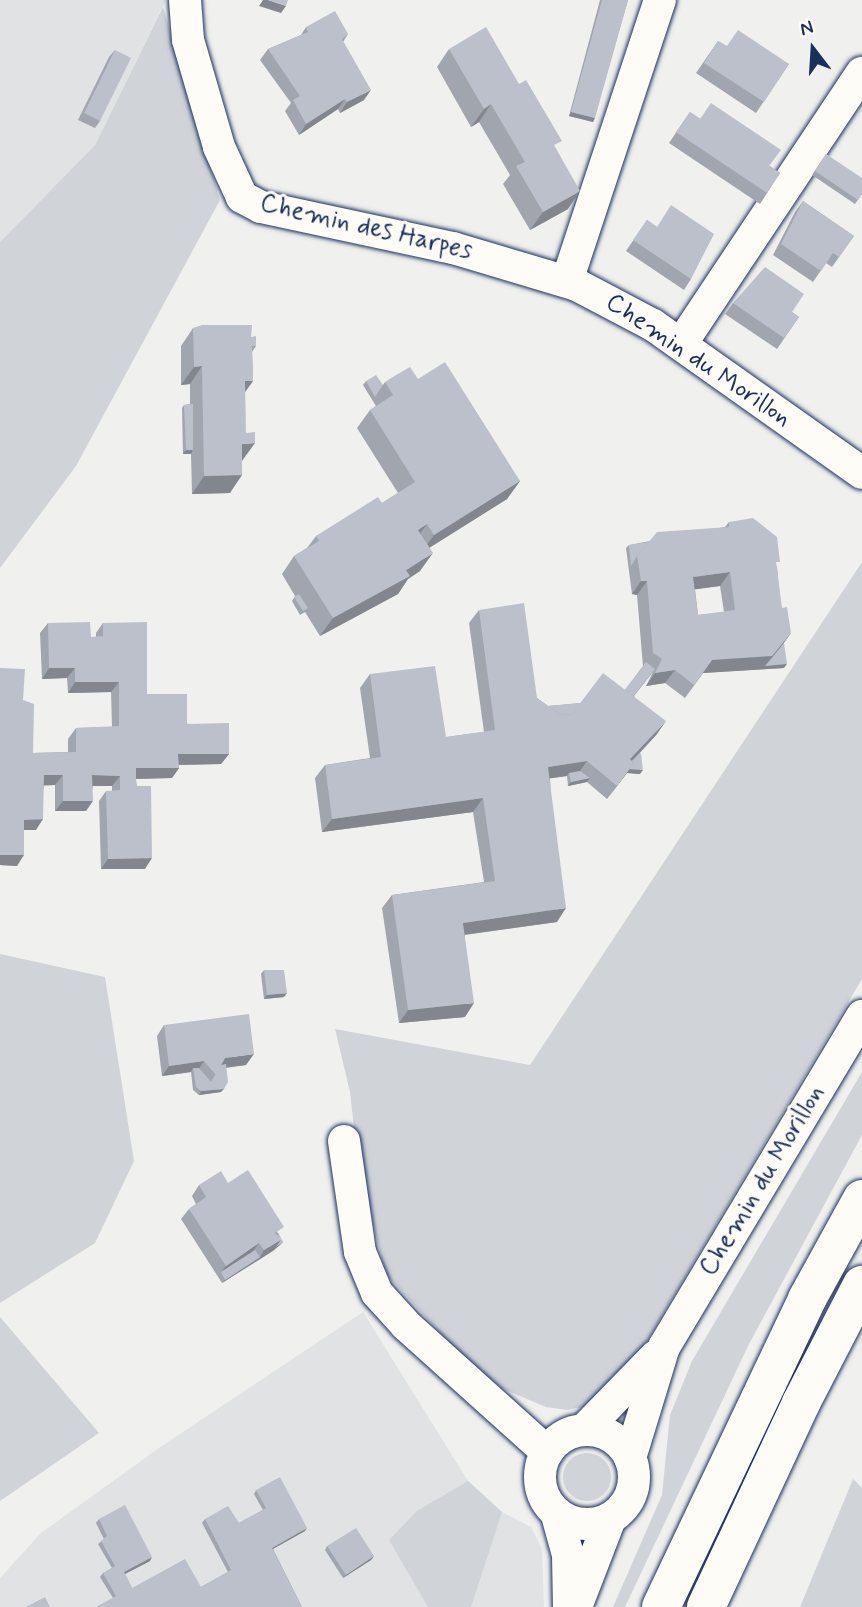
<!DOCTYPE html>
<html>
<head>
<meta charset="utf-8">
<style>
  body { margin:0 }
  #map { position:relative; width:862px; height:1607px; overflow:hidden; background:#f0f0ee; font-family:Mynerve,sans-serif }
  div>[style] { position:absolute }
  .built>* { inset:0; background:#e0e2e3 }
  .green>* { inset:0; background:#d0d3d8 }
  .round { border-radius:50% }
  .roads { filter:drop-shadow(0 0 2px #1b2f5e) drop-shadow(0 0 2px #1b2f5e) }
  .minor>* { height:32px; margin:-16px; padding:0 16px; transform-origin:16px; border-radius:16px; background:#fdfcf7 }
  .minor>.ring { margin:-16px; padding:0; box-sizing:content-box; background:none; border:32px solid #fdfcf7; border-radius:50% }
  .trunk>* { height:38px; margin:-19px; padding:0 19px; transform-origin:19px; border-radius:19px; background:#fdfcf7 }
  .wall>* { inset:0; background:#a1a5ae }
  .shaded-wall>* { inset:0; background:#83868d }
  .building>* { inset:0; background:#bbc0ca }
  span { translate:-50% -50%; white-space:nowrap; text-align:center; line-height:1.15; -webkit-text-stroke:6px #fdfcf7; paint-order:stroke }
  .street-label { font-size:26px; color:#1b2f5e }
  .north { position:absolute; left:778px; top:14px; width:70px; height:70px; -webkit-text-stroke:5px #fdfcf7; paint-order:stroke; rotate:343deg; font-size:19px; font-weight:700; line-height:28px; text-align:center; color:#1b2f5e }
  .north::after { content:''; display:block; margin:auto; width:24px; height:32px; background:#1b2f5e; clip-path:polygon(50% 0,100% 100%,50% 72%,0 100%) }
</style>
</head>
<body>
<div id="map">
  <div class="built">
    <i style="clip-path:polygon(0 0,166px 0,95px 145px,0 242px)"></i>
    <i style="clip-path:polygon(363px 1312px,468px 1481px,502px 1512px,531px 1527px,542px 1549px,544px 1607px,0 1607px,0 1578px,41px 1533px,159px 1448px)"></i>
  </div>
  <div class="green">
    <i style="clip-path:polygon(163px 7px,220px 200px,76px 466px,0 568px,0 242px,95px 145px)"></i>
    <i style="clip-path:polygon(862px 562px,862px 979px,642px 1349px,589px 1406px,567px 1410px,546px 1407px,503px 1389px,465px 1360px,386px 1274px,358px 1164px,350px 1092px,335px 1029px,530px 1065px)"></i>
    <i style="clip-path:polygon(0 954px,105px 977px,134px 1161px,95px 1243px,0 1303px)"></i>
    <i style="clip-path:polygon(862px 1072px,862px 1135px,749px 1344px,625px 1607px,613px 1607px,662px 1495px,670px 1415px,692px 1361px)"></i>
    <i style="clip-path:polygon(0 1317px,99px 1433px,0 1501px)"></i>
    <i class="round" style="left:563px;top:1453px;width:48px;height:48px"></i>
    <i style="clip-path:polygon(853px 1479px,862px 1488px,862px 1607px,800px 1607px)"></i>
    <i style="clip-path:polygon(468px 1481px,502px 1512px,471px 1607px,428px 1607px,389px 1540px,417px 1511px)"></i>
  </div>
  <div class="roads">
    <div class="minor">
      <i style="left:185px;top:0;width:40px;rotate:85.7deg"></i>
      <i style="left:188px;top:40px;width:111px;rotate:73.8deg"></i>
      <i style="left:219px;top:147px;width:55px;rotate:65.3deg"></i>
      <i style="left:242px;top:197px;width:21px;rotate:28deg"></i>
      <i style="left:261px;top:207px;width:196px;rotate:12.1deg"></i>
      <i style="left:453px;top:248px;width:129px;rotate:16.6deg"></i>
      <i style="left:577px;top:285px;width:86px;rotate:27.8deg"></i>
      <i style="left:653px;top:325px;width:256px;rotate:35.3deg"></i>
      <i style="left:567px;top:281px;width:296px;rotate:-71.7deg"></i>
      <i style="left:681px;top:344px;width:326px;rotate:-56.3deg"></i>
      <i style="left:344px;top:1141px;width:112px;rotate:81.8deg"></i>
      <i style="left:360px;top:1252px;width:44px;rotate:67.5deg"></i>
      <i style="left:377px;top:1293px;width:43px;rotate:47.8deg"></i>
      <i style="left:406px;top:1325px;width:190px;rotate:42deg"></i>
      <i class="ring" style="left:540px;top:1430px;width:62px;height:62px"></i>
      <i style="left:584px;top:1430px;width:103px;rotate:-45.8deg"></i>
      <i style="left:630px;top:1458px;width:116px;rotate:-73deg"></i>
      <i style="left:664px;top:1347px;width:386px;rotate:-59.1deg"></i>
      <i style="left:557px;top:1515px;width:41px;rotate:74.6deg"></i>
      <i style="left:568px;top:1555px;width:51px;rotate:88.9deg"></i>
      <i style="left:576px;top:1607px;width:94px;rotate:-68.9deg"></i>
    </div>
    <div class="trunk">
      <i style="left:661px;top:1607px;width:341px;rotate:-64.6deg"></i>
      <i style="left:807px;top:1299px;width:114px;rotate:-61.2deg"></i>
      <i style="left:706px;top:1607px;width:225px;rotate:-65deg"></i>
      <i style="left:801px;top:1403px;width:133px;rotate:-62.7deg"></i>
    </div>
  </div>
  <div class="wall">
    <i style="clip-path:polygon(600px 0,628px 0,593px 122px,569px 116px)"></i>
    <i style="clip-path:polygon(306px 27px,348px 34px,343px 42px,364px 100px,340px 113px,338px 109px,299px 135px,285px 111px,291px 103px,260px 60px,268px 49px,301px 35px)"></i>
    <i style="clip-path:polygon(718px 41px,726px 46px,789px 64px,756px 113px,696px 73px)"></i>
    <i style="clip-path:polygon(449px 49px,556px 149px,568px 209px,530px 230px,503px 184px,510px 175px,479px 122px,471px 127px,437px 67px)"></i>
    <i style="clip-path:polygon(115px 50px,100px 121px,95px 128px,78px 120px,109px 57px)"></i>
    <i style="clip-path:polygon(690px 112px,780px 173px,760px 204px,669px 143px)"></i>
    <i style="clip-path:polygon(826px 154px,862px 194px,855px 204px,812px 175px)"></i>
    <i style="clip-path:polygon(803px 201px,854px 236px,832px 267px,826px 263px,813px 282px,773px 255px,795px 212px)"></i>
    <i style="clip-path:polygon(647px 220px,657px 227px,691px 279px,684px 290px,626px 251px)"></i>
    <i style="clip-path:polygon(733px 303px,792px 312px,799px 317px,777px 349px,725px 314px)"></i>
    <i style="clip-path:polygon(193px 328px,251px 337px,256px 346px,252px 352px,253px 381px,245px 392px,242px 460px,230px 493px,192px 494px,191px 454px,183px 454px,182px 408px,184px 405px,190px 404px,190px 384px,181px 385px,181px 346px)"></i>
    <i style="clip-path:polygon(418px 379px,520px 481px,507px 499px,429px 548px,420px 571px,408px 579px,398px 594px,320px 636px,305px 612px,300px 615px,292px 601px,295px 596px,282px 574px,294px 556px,307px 548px,316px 536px,382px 503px,398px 493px,357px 428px,370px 410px,376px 406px,363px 385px,366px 381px,383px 385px,385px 382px)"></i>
    <i style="clip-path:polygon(evenodd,729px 522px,777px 567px,784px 643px,784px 668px,703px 673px,685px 698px,665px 683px,646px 686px,653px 672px,634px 696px,657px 734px,640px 753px,640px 774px,627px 773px,607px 799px,587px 782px,568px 786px,567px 776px,550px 778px,557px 922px,465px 935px,465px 1017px,399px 1023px,382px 908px,392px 895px,484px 882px,473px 812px,322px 832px,315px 778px,325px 765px,370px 758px,360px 688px,370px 674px,446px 737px,484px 732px,469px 623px,479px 610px,537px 698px,548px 706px,581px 703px,625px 690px,643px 666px,637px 595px,632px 594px,626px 548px,629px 545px,725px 527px,729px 522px,720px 586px,724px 612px,698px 615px,695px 589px,720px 586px)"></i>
    <i style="clip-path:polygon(48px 623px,91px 637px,96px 637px,96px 633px,103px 623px,147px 694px,229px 754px,221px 764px,179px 765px,179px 768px,172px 778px,136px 779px,145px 869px,101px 869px,99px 801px,106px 791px,112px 791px,112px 786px,93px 786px,86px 811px,55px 811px,55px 785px,44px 785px,36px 830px,24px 830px,17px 866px,0 865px,0 668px,23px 700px,33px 753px,68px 752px,68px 739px,76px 728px,112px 727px,111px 692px,68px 693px,67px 678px,42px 679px,40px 633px)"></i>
    <i style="clip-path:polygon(264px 970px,284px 997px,264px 999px,261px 974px)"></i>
    <i style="clip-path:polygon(164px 1025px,246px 1065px,226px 1067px,221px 1092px,199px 1095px,193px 1090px,191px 1072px,162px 1076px,157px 1036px)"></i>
    <i style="clip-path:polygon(228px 1183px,279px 1234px,280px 1245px,222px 1283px,181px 1219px,189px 1209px,196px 1204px,192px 1196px,199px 1185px)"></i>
    <i style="clip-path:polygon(256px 1490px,305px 1531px,273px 1549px,302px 1607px,113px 1598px,100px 1577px,103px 1573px,112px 1568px,98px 1544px,104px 1539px,96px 1523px,99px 1519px,150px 1561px,125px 1574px,132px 1588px,201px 1587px,228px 1572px,202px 1523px,205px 1519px,239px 1523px,263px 1510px,254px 1494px)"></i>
    <i style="clip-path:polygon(327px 1546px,374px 1556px,371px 1560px,343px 1578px,325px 1550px)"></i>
  </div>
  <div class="shaded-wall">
    <i style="clip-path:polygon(263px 0,268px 0,286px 6px,281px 13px,259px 6px)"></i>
    <i style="clip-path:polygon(371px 90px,364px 100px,340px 113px,347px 102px)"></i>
    <i style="clip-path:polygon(345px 99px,338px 109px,299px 135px,306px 124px)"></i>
    <i style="clip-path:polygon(491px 104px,479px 122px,471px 127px,484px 109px)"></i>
    <i style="clip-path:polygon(571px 112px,595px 118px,593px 122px,569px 116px)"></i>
    <i style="clip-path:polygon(580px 191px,568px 209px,530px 230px,543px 212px)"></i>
    <i style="clip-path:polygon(202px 366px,190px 384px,181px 385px,194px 367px)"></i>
    <i style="clip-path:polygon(245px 381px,253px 381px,240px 399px)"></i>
    <i style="clip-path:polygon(255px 443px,242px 461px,242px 444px)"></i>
    <i style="clip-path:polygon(186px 450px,193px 450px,191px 454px,183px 454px)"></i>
    <i style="clip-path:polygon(242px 475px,230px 493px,192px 494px,204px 476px)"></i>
    <i style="clip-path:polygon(520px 481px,507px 499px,421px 553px,434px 535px)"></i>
    <i style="clip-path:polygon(427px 524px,414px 542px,418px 530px)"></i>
    <i style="clip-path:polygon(433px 553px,420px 571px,408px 579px,398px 594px,320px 636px,333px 618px)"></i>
    <i style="clip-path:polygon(730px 572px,720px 586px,683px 591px,693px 577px)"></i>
    <i style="clip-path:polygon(641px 581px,647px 581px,637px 595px,632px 594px)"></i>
    <i style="clip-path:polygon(791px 633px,781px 647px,787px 664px,784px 668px,703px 673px,685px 698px,712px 660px)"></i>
    <i style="clip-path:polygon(49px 668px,75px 668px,67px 678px,42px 679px)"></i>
    <i style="clip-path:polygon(675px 670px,665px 683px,646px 686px,655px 673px)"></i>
    <i style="clip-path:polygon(75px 682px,119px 682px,111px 692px,68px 693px)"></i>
    <i style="clip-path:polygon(666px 721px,657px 734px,624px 769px,629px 769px,634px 763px,629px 769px,643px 770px,640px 774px,627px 773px,607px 799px,626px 773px,621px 773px,630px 759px)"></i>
    <i style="clip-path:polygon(178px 754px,229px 754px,221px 764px,171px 765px)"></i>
    <i style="clip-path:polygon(587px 761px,578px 774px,569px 773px,567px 776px,539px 780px,548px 767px)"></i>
    <i style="clip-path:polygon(136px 768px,179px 768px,172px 778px,128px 779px)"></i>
    <i style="clip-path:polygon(44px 775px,63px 775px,55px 785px,37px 786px)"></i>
    <i style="clip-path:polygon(92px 775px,120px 776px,112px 786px,85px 786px)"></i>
    <i style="clip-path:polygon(590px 778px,587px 782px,568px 786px,571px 782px)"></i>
    <i style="clip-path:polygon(483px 798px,473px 812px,322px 832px,332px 819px)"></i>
    <i style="clip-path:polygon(63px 801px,93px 801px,86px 811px,55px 811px)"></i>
    <i style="clip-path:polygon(43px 819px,36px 830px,16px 830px,24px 820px)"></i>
    <i style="clip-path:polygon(0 855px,24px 855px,17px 866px,0 865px)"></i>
    <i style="clip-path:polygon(152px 858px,145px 869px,101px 869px,108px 859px)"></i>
    <i style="clip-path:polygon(566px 908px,557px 922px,454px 936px,463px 923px)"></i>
    <i style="clip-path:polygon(287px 993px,284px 997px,264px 999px,267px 995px)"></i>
    <i style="clip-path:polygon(474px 1003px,465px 1017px,399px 1023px,408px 1010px)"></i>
    <i style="clip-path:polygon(254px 1054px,246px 1065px,218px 1069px,225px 1058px)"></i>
    <i style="clip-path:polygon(204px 1061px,197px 1072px,193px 1068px,191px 1072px,162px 1076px,169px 1066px)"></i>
    <i style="clip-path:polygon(224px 1089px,221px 1092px,199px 1095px,201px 1091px)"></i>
    <i style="clip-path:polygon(281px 1240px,283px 1242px,280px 1245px,273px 1251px,222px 1283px,225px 1280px,260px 1257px,264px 1250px)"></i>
    <i style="clip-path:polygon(259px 1243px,252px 1253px,221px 1272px,226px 1266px)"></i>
    <i style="clip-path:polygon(307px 1528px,305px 1531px,269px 1551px,272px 1548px)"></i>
    <i style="clip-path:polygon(374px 1556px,371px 1560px,343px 1578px,346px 1575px)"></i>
    <i style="clip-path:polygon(152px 1557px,150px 1561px,121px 1576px,124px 1572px)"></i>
  </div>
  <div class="building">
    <i style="clip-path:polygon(268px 0,288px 0,286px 6px)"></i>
    <i style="clip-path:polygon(602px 0,628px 0,595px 118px,571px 112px)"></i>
    <i style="clip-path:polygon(335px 11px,348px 34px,342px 39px,371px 90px,347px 102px,345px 99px,306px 124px,293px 100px,300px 96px,268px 49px,308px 32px,306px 27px)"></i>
    <i style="clip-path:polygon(486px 27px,519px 84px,526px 80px,562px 141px,554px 145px,580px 191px,543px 212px,516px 166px,525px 162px,491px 104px,484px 109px,449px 49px)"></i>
    <i style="clip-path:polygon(738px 30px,789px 64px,764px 102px,704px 63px,718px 41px,727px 46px)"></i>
    <i style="clip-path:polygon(115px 50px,131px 58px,100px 121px,84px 113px)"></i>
    <i style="clip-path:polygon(711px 103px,781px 150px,769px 166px,780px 173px,767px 193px,676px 132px,690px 112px,700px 119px)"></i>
    <i style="clip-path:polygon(826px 154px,862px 178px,862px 194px,858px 200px,815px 171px)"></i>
    <i style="clip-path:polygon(803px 201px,854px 236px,839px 257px,833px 253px,821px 271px,781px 244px)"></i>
    <i style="clip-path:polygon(671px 205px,714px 234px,691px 279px,633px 240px,647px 220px,657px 227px)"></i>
    <i style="clip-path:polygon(765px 267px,804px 294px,792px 312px,799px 317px,784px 338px,733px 303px)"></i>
    <i style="clip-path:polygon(202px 325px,252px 325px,251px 337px,256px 336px,256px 346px,252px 346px,253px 381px,245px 381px,246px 433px,255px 432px,255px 443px,242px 444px,242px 475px,204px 476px,202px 366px,194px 367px,193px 328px)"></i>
    <i style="clip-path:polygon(445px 362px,520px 481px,434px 535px,427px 524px,418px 530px,433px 553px,406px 570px,410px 576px,333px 618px,294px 556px,319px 541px,316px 536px,378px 497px,382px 503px,415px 482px,370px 410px,393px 395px,385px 382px,396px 375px,410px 367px,418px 379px)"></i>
    <i style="clip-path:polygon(376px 375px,383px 385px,375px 397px,366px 381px)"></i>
    <i style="clip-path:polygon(193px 404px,193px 450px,186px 450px,184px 405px)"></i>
    <i style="clip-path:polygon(evenodd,753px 518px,777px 537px,780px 562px,776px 562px,782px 608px,787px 607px,791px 633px,772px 656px,712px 660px,694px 685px,675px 670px,655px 673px,662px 659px,653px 653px,647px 581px,641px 581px,637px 556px,657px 532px,729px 527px,729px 522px,753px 518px,730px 572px,735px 610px,698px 615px,693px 577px,730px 572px)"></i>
    <i style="clip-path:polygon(649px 542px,637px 556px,631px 566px,629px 545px)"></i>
    <i style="clip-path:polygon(299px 594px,308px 608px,303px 611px,294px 597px)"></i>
    <i style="clip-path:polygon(524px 603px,537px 698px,561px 715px,572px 714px,603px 673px,666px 721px,630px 759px,634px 763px,617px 786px,587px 761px,548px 767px,566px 908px,463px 923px,474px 1003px,408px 1010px,392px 895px,495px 881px,483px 798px,332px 819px,325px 765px,381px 757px,370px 674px,435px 666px,446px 737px,495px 730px,479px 610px)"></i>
    <i style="clip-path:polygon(90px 622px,91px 637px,103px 636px,103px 623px,147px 622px,147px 694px,187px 694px,187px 724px,229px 723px,229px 754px,178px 754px,179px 768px,136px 768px,136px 786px,151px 786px,152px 858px,108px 859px,106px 791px,120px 790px,120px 776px,92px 775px,93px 801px,63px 801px,63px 775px,44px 775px,43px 819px,24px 820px,24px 855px,0 855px,0 668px,25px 669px,23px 700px,34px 704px,33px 753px,76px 752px,76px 728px,119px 726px,119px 682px,75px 682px,75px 668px,49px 668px,48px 623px)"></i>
    <i style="clip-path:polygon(784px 643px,787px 664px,765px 666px)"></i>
    <i style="clip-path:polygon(646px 662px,655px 669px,634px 695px,635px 697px,625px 690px)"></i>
    <i style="clip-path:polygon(581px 703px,572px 714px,561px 715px,548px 706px)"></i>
    <i style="clip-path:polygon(640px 753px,641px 754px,643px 770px,629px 769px,634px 763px,632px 761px)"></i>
    <i style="clip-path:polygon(580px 771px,590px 778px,571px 782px,569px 773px)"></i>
    <i style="clip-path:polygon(264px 970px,284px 970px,287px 993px,267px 995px)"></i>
    <i style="clip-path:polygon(249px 1014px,254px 1054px,225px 1058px,216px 1075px,204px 1061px,169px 1066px,164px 1025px)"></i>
    <i style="clip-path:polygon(226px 1064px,228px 1082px,224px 1089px,201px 1091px,196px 1087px,193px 1068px,199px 1068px,211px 1082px,221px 1065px)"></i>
    <i style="clip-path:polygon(248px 1170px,284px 1227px,275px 1233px,281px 1240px,264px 1250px,259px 1243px,226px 1266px,189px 1209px,206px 1197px,199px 1185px,221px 1171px,228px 1183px)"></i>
    <i style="clip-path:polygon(279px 1234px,283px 1242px,276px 1247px,281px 1240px,277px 1235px)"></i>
    <i style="clip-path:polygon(255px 1250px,260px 1257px,225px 1280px,221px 1272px)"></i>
    <i style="clip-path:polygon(280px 1477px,307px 1528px,272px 1548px,302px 1607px,96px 1607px,116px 1596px,103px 1573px,115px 1566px,101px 1541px,107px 1536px,99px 1519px,125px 1505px,152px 1557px,124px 1572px,132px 1588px,185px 1559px,201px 1587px,231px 1570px,205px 1519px,228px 1506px,239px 1523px,266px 1508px,256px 1490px)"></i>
    <i style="clip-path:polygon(356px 1528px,374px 1556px,346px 1575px,327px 1546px)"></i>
    <i style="clip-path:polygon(45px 1597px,50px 1607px,26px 1607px)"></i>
  </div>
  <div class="street-label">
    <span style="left:366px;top:228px;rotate:13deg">Chemin des Harpes</span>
    <span style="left:698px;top:361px;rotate:34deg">Chemin du Morillon</span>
    <span style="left:763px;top:1181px;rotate:-59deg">Chemin du Morillon</span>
  </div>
  <div class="north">N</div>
</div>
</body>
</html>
